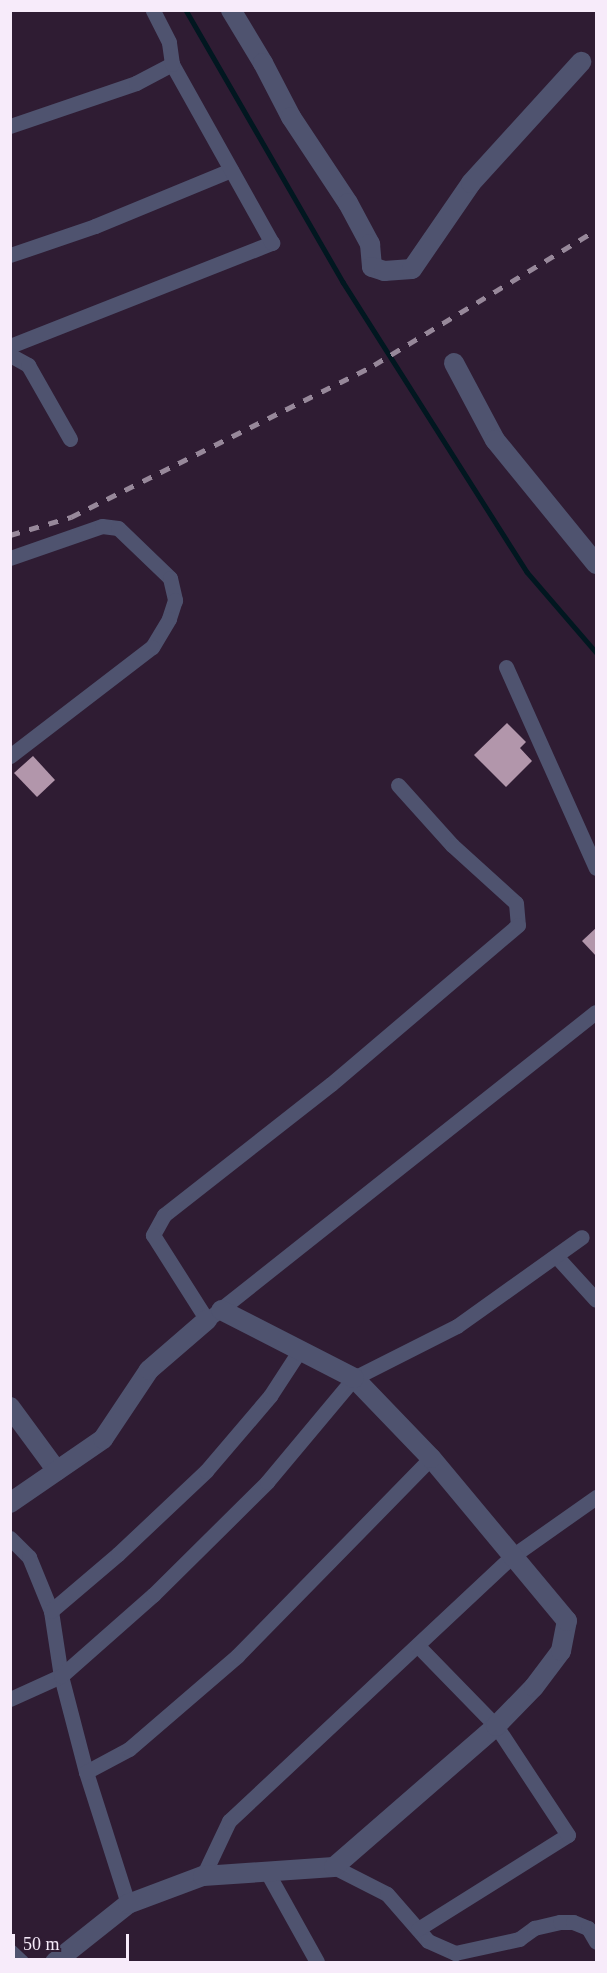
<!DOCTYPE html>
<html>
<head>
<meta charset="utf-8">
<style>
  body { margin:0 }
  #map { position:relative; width:607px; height:1973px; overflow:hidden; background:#2f1c33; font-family:"Times New Roman",serif }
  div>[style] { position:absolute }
  .stream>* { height:4.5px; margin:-2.25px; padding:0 2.25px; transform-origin:2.25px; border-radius:2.25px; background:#011720 }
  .building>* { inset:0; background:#b296ab }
  .minor>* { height:15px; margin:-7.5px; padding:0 7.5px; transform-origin:7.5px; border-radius:7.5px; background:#4f536f }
  .tertiary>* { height:20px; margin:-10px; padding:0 10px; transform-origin:10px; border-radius:10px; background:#4f536f }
  .rail>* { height:4.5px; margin-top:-2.25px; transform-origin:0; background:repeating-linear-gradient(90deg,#97889a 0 10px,transparent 0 20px) }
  span { translate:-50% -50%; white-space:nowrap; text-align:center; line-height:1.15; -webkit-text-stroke:6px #2f1c33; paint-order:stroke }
  .frame { position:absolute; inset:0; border:12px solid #f7ebfa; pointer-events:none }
  .scale { position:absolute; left:12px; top:1934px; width:117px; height:27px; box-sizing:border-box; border:3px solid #f7ebfa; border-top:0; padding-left:8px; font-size:18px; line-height:21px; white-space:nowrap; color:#f7ebfa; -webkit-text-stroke:4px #2f1c33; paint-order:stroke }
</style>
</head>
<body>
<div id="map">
  <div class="stream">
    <i style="left:186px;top:10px;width:314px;rotate:60deg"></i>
    <i style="left:343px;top:282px;width:343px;rotate:57.6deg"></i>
    <i style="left:527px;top:572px;width:106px;rotate:49.2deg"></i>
  </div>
  <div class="building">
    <i style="clip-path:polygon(507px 723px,526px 742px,520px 748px,532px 761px,506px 787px,474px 755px)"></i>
    <i style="clip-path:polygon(33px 756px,55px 780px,37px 797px,14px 773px)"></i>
    <i style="clip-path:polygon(597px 927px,597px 957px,582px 941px)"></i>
  </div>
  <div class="minor">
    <i style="left:10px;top:126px;width:133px;rotate:-18.8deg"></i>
    <i style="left:136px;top:83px;width:41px;rotate:-27.8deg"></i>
    <i style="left:10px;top:255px;width:90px;rotate:-18.8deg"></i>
    <i style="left:95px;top:226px;width:147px;rotate:-22.4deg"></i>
    <i style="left:10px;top:346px;width:282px;rotate:-21.5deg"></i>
    <i style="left:272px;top:243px;width:205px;rotate:-119.2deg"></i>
    <i style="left:172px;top:64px;width:22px;rotate:-98deg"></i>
    <i style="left:169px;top:42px;width:36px;rotate:-117deg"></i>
    <i style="left:10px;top:355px;width:21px;rotate:29deg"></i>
    <i style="left:28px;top:365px;width:85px;rotate:60.4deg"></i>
    <i style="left:10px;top:558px;width:97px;rotate:-19.2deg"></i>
    <i style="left:102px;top:526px;width:16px;rotate:7deg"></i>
    <i style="left:118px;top:528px;width:72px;rotate:43.9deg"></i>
    <i style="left:170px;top:578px;width:23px;rotate:77deg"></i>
    <i style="left:175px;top:600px;width:20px;rotate:108deg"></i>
    <i style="left:169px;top:619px;width:33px;rotate:121deg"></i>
    <i style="left:152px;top:647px;width:179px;rotate:142.5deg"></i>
    <i style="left:506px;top:667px;width:220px;rotate:65.9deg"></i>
    <i style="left:398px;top:785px;width:81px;rotate:48deg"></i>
    <i style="left:452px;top:845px;width:86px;rotate:42.2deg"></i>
    <i style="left:516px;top:903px;width:22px;rotate:85deg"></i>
    <i style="left:518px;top:925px;width:245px;rotate:139.6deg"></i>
    <i style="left:331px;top:1084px;width:212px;rotate:141.9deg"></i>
    <i style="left:164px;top:1215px;width:23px;rotate:119deg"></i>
    <i style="left:153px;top:1235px;width:101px;rotate:57.6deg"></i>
    <i style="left:207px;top:1320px;width:496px;rotate:-38.4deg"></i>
    <i style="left:556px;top:1256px;width:59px;rotate:47.7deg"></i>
    <i style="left:10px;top:1538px;width:27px;rotate:45deg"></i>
    <i style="left:29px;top:1557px;width:58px;rotate:67.8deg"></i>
    <i style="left:51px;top:1611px;width:66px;rotate:81.3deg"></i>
    <i style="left:61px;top:1676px;width:99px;rotate:75.4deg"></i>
    <i style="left:86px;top:1772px;width:139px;rotate:72.3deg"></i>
    <i style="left:51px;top:1611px;width:88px;rotate:-40.4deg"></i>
    <i style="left:118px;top:1554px;width:121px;rotate:-43.3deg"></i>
    <i style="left:206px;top:1471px;width:99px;rotate:-49.5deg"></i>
    <i style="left:270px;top:1396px;width:55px;rotate:-56.9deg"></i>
    <i style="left:10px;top:1699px;width:56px;rotate:-24.3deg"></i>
    <i style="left:61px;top:1676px;width:123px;rotate:-41.4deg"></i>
    <i style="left:153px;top:1595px;width:161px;rotate:-44.7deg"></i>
    <i style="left:267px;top:1482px;width:136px;rotate:-50.1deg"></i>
    <i style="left:354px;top:1378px;width:115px;rotate:-26.8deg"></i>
    <i style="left:457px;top:1326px;width:153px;rotate:-35.5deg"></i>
    <i style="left:86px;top:1772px;width:49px;rotate:-28.1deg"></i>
    <i style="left:129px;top:1749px;width:143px;rotate:-40.7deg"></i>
    <i style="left:237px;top:1656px;width:277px;rotate:-45.6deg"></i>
    <i style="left:334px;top:1867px;width:59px;rotate:27deg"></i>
    <i style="left:387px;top:1894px;width:62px;rotate:48.9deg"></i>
    <i style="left:428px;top:1941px;width:30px;rotate:24deg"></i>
    <i style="left:455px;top:1953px;width:66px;rotate:-12.3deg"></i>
    <i style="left:519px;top:1939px;width:19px;rotate:-36deg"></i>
    <i style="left:534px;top:1928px;width:27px;rotate:-13deg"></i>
    <i style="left:560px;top:1922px;width:13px"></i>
    <i style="left:573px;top:1922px;width:16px;rotate:22deg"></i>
    <i style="left:588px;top:1928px;width:16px;rotate:60deg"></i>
    <i style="left:267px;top:1872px;width:103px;rotate:60.9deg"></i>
    <i style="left:203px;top:1876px;width:61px;rotate:-64.7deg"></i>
    <i style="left:229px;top:1821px;width:386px;rotate:-43.1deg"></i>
    <i style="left:511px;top:1557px;width:104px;rotate:-35.2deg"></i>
    <i style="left:418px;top:1929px;width:177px;rotate:-32.1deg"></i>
    <i style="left:568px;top:1835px;width:131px;rotate:-123.4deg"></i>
    <i style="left:496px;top:1726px;width:112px;rotate:-134.3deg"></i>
    <i style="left:10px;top:1951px;width:16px;rotate:43deg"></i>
  </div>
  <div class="tertiary">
    <i style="left:231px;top:10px;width:62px;rotate:58.9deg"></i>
    <i style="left:263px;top:63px;width:61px;rotate:62.6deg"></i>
    <i style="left:291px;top:117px;width:103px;rotate:56.5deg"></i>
    <i style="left:348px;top:203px;width:47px;rotate:61.8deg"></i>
    <i style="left:370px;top:244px;width:23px;rotate:85deg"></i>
    <i style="left:372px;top:267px;width:13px;rotate:18deg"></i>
    <i style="left:384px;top:271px;width:28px;rotate:-4deg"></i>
    <i style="left:412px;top:269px;width:104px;rotate:-55.5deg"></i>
    <i style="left:471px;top:183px;width:164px;rotate:-47.7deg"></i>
    <i style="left:454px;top:363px;width:87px;rotate:62deg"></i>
    <i style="left:495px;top:440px;width:160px;rotate:50.8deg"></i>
    <i style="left:10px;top:1407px;width:79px;rotate:53.7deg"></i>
    <i style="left:10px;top:1503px;width:113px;rotate:-34.5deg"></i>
    <i style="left:103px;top:1439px;width:83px;rotate:-56.3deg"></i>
    <i style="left:149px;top:1370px;width:77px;rotate:-40.8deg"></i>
    <i style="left:55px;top:1962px;width:93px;rotate:-38.5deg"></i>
    <i style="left:128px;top:1904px;width:80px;rotate:-20.5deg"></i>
    <i style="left:203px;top:1876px;width:131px;rotate:-3.9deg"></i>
    <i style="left:334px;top:1867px;width:215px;rotate:-41deg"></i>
    <i style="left:496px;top:1726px;width:54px;rotate:-45.7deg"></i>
    <i style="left:534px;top:1687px;width:45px;rotate:-53.1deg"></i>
    <i style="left:561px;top:1651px;width:31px;rotate:-79deg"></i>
    <i style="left:567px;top:1621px;width:212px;rotate:-129.8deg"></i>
    <i style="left:431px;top:1458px;width:111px;rotate:-133.9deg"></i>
    <i style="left:354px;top:1378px;width:149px;rotate:-152.9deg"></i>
  </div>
  <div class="rail">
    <i style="left:10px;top:535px;width:64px;rotate:-16.4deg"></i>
    <i style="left:71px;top:517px;width:339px;rotate:-26.6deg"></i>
    <i style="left:374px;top:365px;width:260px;rotate:-31.3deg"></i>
  </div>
  <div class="frame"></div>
  <div class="scale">50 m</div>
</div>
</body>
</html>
